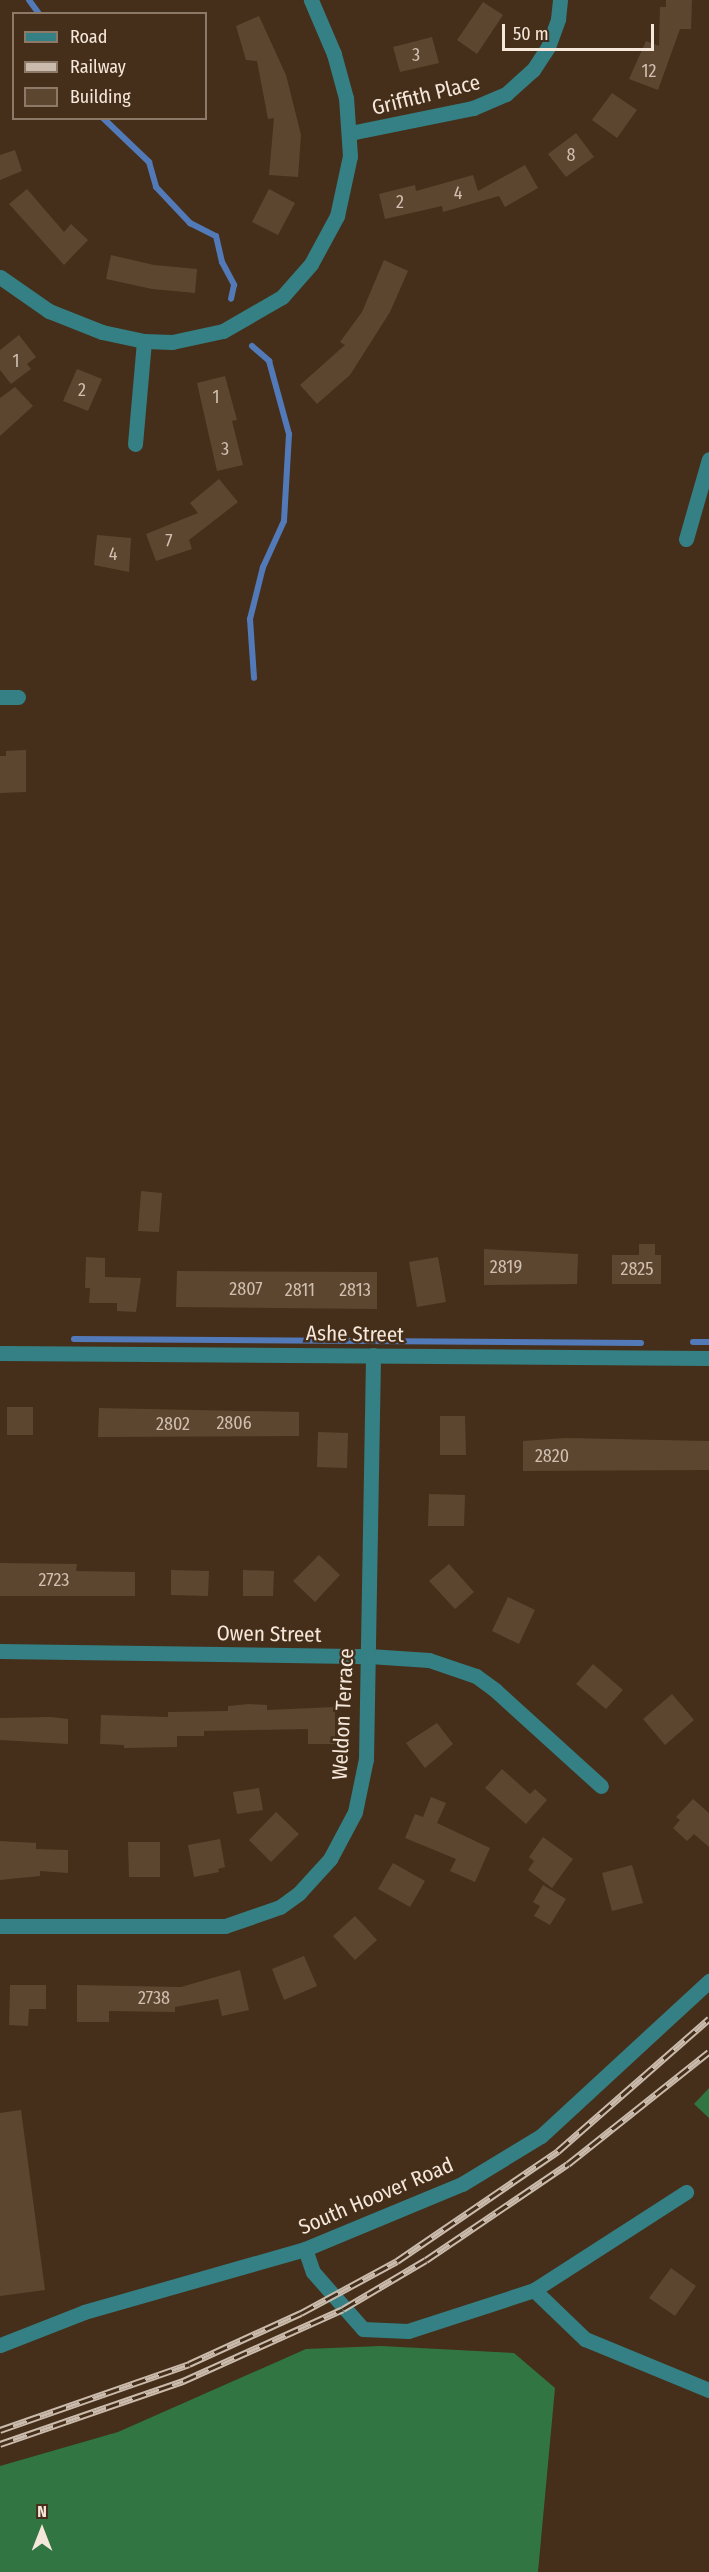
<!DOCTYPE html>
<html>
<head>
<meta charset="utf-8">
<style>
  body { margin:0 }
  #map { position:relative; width:709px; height:2572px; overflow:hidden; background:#452f1a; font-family:"Fira Sans Condensed",sans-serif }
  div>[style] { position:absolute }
  .forest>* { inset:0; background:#317542 }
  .stream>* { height:6px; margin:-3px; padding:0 3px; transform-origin:3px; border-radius:3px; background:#537ab8 }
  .building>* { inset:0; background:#5d4630 }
  .minor>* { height:15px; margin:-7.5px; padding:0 7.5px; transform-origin:7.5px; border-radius:7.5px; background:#348084 }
  .rail>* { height:7px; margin-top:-3.5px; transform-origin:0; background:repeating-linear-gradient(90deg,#452f1a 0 14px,#cbbbac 0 28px); box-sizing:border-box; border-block:2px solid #cbbbac }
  span { translate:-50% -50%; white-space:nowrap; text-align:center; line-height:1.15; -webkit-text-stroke:5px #452f1a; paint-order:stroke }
  .number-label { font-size:18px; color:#d0bfb0 }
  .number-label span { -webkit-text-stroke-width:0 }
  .street-label { font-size:21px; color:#f6e7db }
  .legend { position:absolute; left:12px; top:12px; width:195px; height:108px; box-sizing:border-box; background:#452f1a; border:2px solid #8c7967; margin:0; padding:8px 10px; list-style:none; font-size:18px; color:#f6e7db }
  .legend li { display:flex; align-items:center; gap:12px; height:30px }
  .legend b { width:30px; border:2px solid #8c7967 }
  .north { position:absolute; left:12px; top:2500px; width:60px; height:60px; -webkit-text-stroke:4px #452f1a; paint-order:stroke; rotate:0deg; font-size:16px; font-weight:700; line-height:24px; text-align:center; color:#f6e7db }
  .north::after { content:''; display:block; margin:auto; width:21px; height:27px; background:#f6e7db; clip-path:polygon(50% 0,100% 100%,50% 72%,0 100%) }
  .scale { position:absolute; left:502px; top:24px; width:152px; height:27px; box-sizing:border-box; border:3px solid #f6e7db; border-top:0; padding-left:8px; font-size:18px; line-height:21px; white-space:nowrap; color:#f6e7db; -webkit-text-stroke:4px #452f1a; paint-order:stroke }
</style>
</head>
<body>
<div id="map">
  <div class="forest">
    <i style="clip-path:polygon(709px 2088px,709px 2118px,694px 2104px)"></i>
    <i style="clip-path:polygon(381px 2346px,514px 2353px,555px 2388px,538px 2572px,0 2572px,0 2466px,118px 2432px,306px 2349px)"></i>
  </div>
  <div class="stream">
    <i style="left:29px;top:0;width:17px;rotate:54deg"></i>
    <i style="left:103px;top:118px;width:64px;rotate:43.7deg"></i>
    <i style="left:149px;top:162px;width:26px;rotate:74deg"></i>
    <i style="left:156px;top:187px;width:50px;rotate:46.6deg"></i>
    <i style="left:190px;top:223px;width:29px;rotate:27deg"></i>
    <i style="left:216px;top:236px;width:27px;rotate:77deg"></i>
    <i style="left:222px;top:262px;width:26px;rotate:62deg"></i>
    <i style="left:234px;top:285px;width:14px;rotate:102deg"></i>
    <i style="left:252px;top:346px;width:23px;rotate:41deg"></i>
    <i style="left:269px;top:361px;width:76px;rotate:74.7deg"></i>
    <i style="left:289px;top:434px;width:87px;rotate:93.3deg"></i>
    <i style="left:284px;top:521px;width:51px;rotate:114.5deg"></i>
    <i style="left:263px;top:567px;width:54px;rotate:104deg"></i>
    <i style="left:250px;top:619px;width:59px;rotate:86.1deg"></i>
    <i style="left:74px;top:1339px;width:567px;rotate:0.4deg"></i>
    <i style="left:693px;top:1342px;width:16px"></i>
  </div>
  <div class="building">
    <i style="clip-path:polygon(666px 0,692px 0,691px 29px,680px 29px,658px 90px,629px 79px,646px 41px,659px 46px,660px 7px,666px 7px)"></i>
    <i style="clip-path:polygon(483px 2px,503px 15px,477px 54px,457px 40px)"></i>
    <i style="clip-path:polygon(259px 16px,286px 75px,301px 135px,298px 177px,269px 175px,274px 118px,268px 119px,257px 61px,246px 60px,236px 26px)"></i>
    <i style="clip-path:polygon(432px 37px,439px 63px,400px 72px,393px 47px)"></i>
    <i style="clip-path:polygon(612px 93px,637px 110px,617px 138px,592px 120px)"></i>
    <i style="clip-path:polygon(576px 133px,594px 157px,566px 177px,548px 154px)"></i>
    <i style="clip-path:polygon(15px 150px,22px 171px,0 180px,0 155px)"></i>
    <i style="clip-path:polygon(525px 165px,538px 188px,505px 207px,499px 196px,443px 212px,442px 206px,385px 219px,379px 194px,415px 185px,416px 191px,473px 175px,478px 191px)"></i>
    <i style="clip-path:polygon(27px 189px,64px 232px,71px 224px,88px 240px,64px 265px,9px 204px)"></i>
    <i style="clip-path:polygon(269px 189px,295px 203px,278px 235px,252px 222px)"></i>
    <i style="clip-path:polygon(111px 255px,154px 265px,197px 269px,195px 293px,152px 289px,106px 279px)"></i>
    <i style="clip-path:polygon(384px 260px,408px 271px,390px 312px,350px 375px,317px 404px,300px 385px,345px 345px,340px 342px,362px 312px)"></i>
    <i style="clip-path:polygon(19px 335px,36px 357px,27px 364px,31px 369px,11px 384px,0 370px,0 350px)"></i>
    <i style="clip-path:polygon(77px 369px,102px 379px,88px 411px,63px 401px)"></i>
    <i style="clip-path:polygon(225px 376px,237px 420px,232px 421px,243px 465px,217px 471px,197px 383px)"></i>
    <i style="clip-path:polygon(15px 387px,33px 406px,0 436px,0 398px)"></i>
    <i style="clip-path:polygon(219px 479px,238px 502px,189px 540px,192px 549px,156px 561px,146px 534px,198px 513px,190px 503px)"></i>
    <i style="clip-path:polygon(97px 535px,131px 538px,129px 572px,94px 565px)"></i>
    <i style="clip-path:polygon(26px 750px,26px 792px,0 793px,0 756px,6px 756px,6px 751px)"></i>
    <i style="clip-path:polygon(141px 1191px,162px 1193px,159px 1232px,138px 1231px)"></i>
    <i style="clip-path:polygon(639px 1244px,655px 1244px,655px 1255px,661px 1255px,661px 1284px,612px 1284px,612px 1255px,639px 1255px)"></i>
    <i style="clip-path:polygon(484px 1249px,578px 1254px,577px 1284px,484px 1285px)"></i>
    <i style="clip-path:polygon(86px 1257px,105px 1258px,105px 1277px,141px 1278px,136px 1312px,117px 1311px,117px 1303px,89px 1303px,90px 1288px,85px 1288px)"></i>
    <i style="clip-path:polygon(438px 1257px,446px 1302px,417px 1307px,409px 1262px)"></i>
    <i style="clip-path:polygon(177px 1271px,377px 1272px,377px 1309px,176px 1307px)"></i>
    <i style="clip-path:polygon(7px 1407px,33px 1407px,33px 1435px,7px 1435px)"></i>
    <i style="clip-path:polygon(99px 1408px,299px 1412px,299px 1436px,98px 1437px)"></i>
    <i style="clip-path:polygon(440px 1416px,465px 1416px,466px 1455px,440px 1455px)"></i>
    <i style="clip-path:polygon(318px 1432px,348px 1433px,347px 1468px,317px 1467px)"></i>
    <i style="clip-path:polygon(566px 1438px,709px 1441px,709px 1470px,523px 1471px,523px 1441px)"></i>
    <i style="clip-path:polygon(429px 1494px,465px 1495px,464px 1526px,428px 1526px)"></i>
    <i style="clip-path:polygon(319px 1555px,340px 1575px,315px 1602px,293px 1581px)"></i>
    <i style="clip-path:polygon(0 1563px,77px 1564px,76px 1571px,135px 1572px,135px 1596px,0 1596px)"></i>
    <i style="clip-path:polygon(449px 1564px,474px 1592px,455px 1609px,429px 1581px)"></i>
    <i style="clip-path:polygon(171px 1570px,209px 1571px,208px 1596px,171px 1595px)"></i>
    <i style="clip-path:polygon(243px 1570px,274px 1571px,273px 1596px,243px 1596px)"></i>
    <i style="clip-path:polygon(508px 1597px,535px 1610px,519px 1644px,492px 1631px)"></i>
    <i style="clip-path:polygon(593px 1664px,623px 1690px,606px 1709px,576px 1684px)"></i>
    <i style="clip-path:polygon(672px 1694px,694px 1720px,665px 1745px,643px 1719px)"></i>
    <i style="clip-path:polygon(249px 1704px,267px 1705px,267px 1710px,335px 1707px,335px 1744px,308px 1744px,308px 1729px,204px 1731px,204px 1736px,177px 1736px,177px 1747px,124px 1748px,124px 1745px,100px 1744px,101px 1715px,168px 1717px,168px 1712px,228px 1711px,228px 1706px)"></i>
    <i style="clip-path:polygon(51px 1717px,68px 1719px,68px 1744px,0 1740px,0 1718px)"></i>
    <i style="clip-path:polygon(437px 1723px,453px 1744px,425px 1768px,406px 1743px)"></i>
    <i style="clip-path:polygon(502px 1769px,530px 1794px,535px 1789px,547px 1800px,526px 1824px,485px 1788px)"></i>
    <i style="clip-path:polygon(259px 1788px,263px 1810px,237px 1814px,233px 1792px)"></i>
    <i style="clip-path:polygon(431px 1797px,446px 1803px,437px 1823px,490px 1848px,475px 1882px,450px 1871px,456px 1859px,405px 1838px,415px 1814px,423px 1817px)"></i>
    <i style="clip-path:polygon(693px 1799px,709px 1813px,709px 1847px,694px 1834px,687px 1841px,673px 1828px,680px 1820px,676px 1817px)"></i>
    <i style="clip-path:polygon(276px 1812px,299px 1834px,271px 1862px,249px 1840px)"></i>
    <i style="clip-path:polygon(543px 1837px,573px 1859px,552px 1888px,528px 1870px,534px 1861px,529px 1857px)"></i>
    <i style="clip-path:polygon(220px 1839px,225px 1867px,218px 1869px,219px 1872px,194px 1877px,188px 1845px)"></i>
    <i style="clip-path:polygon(0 1841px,36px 1843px,36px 1849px,68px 1850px,68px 1873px,40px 1871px,40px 1876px,0 1880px)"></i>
    <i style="clip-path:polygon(128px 1842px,160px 1842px,160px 1877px,129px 1877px)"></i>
    <i style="clip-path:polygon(393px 1863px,425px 1881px,410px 1907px,378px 1889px)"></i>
    <i style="clip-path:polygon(632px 1865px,643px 1903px,612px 1911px,602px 1873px)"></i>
    <i style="clip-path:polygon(543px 1885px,566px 1899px,550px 1925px,534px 1916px,540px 1906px,533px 1902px)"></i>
    <i style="clip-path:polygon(355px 1916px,377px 1940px,355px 1960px,333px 1936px)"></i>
    <i style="clip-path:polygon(304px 1956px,317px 1986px,284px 2000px,272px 1969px)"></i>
    <i style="clip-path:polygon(240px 1970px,249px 2010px,222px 2016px,218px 1999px,175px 2007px,175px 2012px,109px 2011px,109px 2022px,77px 2022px,77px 1985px,181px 1987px)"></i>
    <i style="clip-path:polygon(10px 1985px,46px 1985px,46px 2009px,29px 2009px,28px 2026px,9px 2025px)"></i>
    <i style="clip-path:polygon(21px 2110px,45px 2290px,0 2296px,0 2113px)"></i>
    <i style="clip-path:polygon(671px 2268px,696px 2286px,675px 2316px,649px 2298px)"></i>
  </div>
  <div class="minor">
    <i style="left:350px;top:133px;width:126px;rotate:-11.5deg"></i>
    <i style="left:473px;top:108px;width:36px;rotate:-23deg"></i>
    <i style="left:506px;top:94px;width:36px;rotate:-42deg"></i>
    <i style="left:533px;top:70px;width:27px;rotate:-57deg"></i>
    <i style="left:548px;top:47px;width:30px;rotate:-70deg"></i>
    <i style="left:558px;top:19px;width:19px;rotate:-84deg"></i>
    <i style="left:0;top:277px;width:60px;rotate:34.8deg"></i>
    <i style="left:49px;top:311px;width:57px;rotate:21.6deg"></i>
    <i style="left:102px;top:332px;width:43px;rotate:12.1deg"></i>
    <i style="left:144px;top:341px;width:28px;rotate:2deg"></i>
    <i style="left:172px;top:342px;width:52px;rotate:-12.2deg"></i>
    <i style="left:223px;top:331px;width:68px;rotate:-30deg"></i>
    <i style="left:282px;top:297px;width:44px;rotate:-48.7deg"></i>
    <i style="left:311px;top:264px;width:55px;rotate:-61.6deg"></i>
    <i style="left:337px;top:216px;width:61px;rotate:-77.8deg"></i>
    <i style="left:350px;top:156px;width:58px;rotate:-93.9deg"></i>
    <i style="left:346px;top:98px;width:46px;rotate:-105.3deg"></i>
    <i style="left:334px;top:54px;width:59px;rotate:-113.1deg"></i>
    <i style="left:135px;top:444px;width:103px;rotate:-85deg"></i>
    <i style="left:686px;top:539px;width:83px;rotate:-74deg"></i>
    <i style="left:0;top:697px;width:18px"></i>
    <i style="left:0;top:1353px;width:709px;rotate:0.4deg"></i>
    <i style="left:0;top:1651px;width:369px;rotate:0.8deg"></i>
    <i style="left:369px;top:1656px;width:60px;rotate:3.8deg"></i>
    <i style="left:429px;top:1660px;width:50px;rotate:18.8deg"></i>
    <i style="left:476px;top:1676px;width:24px;rotate:36deg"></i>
    <i style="left:495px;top:1690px;width:143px;rotate:42.2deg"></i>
    <i style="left:0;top:1926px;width:225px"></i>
    <i style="left:225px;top:1926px;width:58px;rotate:-19.1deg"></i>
    <i style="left:280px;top:1907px;width:24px;rotate:-36deg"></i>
    <i style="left:299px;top:1893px;width:46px;rotate:-47.6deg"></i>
    <i style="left:330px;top:1859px;width:53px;rotate:-62deg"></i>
    <i style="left:355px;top:1812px;width:54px;rotate:-78.3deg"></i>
    <i style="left:366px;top:1759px;width:404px;rotate:-89deg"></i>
    <i style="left:305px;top:2249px;width:24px;rotate:71deg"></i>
    <i style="left:313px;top:2272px;width:76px;rotate:48.7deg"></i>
    <i style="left:363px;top:2329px;width:45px;rotate:2.5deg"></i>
    <i style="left:408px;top:2331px;width:133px;rotate:-18deg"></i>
    <i style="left:534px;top:2290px;width:181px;rotate:-32.8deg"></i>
    <i style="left:534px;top:2290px;width:71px;rotate:43.9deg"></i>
    <i style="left:585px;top:2339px;width:134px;rotate:22.4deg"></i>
    <i style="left:0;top:2345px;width:90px;rotate:-21.4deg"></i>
    <i style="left:84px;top:2312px;width:230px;rotate:-15.9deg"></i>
    <i style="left:305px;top:2249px;width:170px;rotate:-22.5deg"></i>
    <i style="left:462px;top:2184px;width:92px;rotate:-31.3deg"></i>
    <i style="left:541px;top:2136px;width:229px;rotate:-42.7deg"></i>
  </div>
  <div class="rail">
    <i style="left:0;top:2430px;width:200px;rotate:-19.2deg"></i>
    <i style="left:189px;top:2364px;width:123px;rotate:-24.5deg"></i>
    <i style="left:301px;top:2313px;width:109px;rotate:-28.4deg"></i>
    <i style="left:397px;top:2261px;width:195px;rotate:-34.3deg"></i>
    <i style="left:558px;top:2151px;width:201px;rotate:-41.2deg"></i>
    <i style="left:0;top:2444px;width:194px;rotate:-19deg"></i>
    <i style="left:183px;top:2381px;width:175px;rotate:-24.2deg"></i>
    <i style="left:343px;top:2309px;width:96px;rotate:-30.6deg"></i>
    <i style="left:426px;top:2260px;width:171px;rotate:-34.1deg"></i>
    <i style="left:568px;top:2164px;width:180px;rotate:-38.5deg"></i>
  </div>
  <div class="number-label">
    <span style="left:416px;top:55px">3</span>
    <span style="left:649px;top:71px">12</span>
    <span style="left:571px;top:155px">8</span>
    <span style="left:458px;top:193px">4</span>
    <span style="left:400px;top:202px">2</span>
    <span style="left:16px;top:361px">1</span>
    <span style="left:82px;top:390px">2</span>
    <span style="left:216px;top:397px">1</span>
    <span style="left:225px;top:449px">3</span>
    <span style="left:169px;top:541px">7</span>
    <span style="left:113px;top:554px">4</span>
    <span style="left:506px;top:1267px">2819</span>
    <span style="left:637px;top:1269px">2825</span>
    <span style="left:246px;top:1289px">2807</span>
    <span style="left:300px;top:1290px">2811</span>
    <span style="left:355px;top:1290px">2813</span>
    <span style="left:234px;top:1423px">2806</span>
    <span style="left:173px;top:1424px">2802</span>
    <span style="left:552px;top:1456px">2820</span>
    <span style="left:54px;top:1580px">2723</span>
    <span style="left:154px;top:1998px">2738</span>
  </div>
  <div class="street-label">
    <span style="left:426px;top:95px;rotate:-14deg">Griffith Place</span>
    <span style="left:355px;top:1334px;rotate:1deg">Ashe Street</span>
    <span style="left:269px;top:1634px;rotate:1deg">Owen Street</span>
    <span style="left:343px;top:1714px;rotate:-87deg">Weldon Terrace</span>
    <span style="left:376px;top:2196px;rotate:-23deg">South Hoover Road</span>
  </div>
  <ul class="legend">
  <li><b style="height:8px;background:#348084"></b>Road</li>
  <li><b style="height:8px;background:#cbbbac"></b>Railway</li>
  <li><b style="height:16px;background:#5d4630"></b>Building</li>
  </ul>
  <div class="north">N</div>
  <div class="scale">50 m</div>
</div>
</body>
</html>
